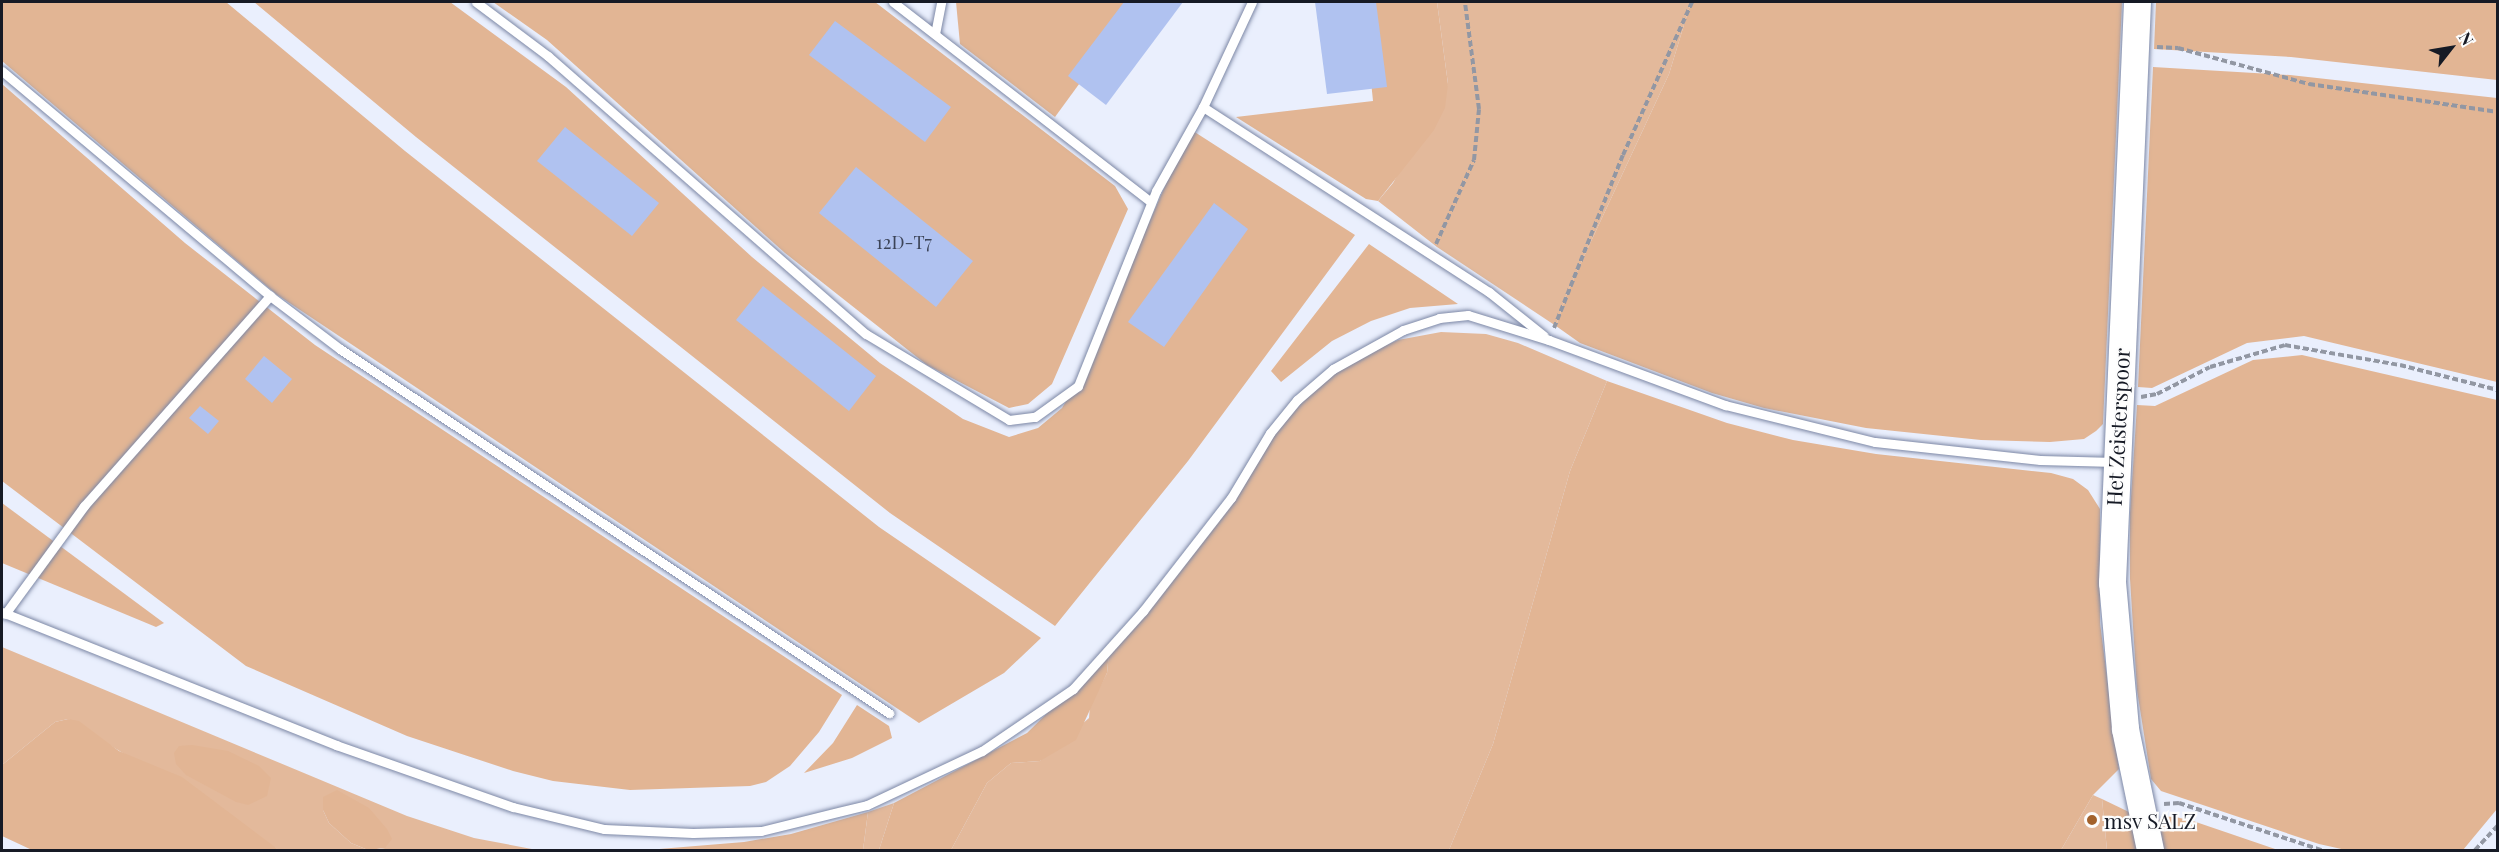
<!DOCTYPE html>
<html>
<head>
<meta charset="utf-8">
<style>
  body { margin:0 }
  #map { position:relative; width:2499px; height:852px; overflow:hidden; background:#eaeffd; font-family:"Playfair Display",serif }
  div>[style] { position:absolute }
  .green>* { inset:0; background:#e3b99b }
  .forest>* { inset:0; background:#e2b594 }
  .building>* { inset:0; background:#b0c2f0 }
  .path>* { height:4px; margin-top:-2px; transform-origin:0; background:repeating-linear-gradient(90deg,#9297a3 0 6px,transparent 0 9px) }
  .roads { filter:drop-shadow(0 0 2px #7c87a5) drop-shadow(0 0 2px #7c87a5) }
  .lane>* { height:9px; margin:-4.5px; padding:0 4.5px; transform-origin:4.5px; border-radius:4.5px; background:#fff }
  .secondary>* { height:27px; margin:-13.5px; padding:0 13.5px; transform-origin:13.5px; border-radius:13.5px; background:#fff }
  .dots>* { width:16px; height:16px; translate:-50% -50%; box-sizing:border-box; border:3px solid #fdfdfd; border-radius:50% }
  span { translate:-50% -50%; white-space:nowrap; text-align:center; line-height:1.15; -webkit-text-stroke:4.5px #fdfdfd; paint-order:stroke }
  .number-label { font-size:18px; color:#3c4458 }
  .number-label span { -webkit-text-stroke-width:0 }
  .street-label { font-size:21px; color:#161a25 }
  .poi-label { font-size:21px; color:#161a25 }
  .left { translate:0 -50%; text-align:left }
  .frame { position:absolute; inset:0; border:3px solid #161a25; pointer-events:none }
  .north { position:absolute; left:2421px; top:18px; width:60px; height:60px; -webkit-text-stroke:4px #fdfdfd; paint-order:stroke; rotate:59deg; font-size:16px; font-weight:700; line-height:24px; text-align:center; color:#161a25 }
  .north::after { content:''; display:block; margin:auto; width:21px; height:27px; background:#161a25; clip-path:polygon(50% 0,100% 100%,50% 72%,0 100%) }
</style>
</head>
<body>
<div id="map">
  <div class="green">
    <i style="clip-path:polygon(1437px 2px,1691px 2px,1669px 74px,1567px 293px,1556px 326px,1437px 247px,1378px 201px,1393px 183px,1448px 84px)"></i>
    <i style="clip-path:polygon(1441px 332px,1486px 334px,1518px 343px,1607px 381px,1570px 471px,1493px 744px,1449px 850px,951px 850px,987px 783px,1011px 763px,1040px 761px,1089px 718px,1090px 706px,1107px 673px,1109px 652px,1174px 573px,1268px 441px,1307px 397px,1346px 363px,1398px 340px)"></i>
    <i style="clip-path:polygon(2px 647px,407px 816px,474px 838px,537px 850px,374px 850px,385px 848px,323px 810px,329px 823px,351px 843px,368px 850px,279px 850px,68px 719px,55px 722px,2px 765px)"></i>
    <i style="clip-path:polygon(2093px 795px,2102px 799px,2107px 850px,2061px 850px)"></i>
    <i style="clip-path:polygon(894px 803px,879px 850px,863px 850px,868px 812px)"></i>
  </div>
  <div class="forest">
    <i style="clip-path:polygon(2px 2px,226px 2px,405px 151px,879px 527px,1041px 638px,1004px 673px,919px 723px,276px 294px,2px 61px)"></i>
    <i style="clip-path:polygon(254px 2px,450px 2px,566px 87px,752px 257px,880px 363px,963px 419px,1009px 437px,1038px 428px,1062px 408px,1085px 369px,1190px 129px,1355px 235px,1188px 461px,1055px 626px,890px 513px,416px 137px)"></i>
    <i style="clip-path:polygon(493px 2px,875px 2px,1115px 186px,1128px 209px,1052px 384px,1028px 404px,1009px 408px,927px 365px,785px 253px,547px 40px)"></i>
    <i style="clip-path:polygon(956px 2px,1139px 2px,1055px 117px,960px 44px)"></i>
    <i style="clip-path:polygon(1363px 2px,1437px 2px,1448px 84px,1445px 108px,1434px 130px,1378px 201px,1366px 199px,1236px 117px,1373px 101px)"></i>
    <i style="clip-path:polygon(1691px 2px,2122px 2px,2103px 424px,2096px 431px,2084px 439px,2050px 442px,1981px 440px,1866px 428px,1764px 408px,1712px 393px,1580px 343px,1556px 326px,1567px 293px,1669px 74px)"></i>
    <i style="clip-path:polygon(2156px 2px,2497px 2px,2497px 80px,2291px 57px,2154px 49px)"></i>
    <i style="clip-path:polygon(2153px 67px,2290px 75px,2497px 98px,2497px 382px,2304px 336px,2247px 343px,2152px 388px,2138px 387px)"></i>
    <i style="clip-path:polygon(2px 84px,185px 243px,315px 345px,842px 695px,819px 732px,790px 766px,766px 782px,750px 786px,630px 790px,553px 781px,513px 771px,407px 736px,246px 666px,2px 481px)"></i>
    <i style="clip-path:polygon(1369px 244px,1458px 304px,1410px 308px,1371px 321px,1332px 341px,1281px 382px,1271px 371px)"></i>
    <i style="clip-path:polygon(2302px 355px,2497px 400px,2497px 809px,2463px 850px,2346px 850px,2319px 844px,2161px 791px,2151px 779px,2137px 690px,2130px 579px,2130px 513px,2137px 405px,2155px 406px,2253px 360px)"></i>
    <i style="clip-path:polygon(1607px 381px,1727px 423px,1793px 440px,1876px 454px,2051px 473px,2073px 479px,2088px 490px,2100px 509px,2100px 623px,2119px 769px,2093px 795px,2061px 850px,1449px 850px,1493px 744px,1570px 471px)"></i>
    <i style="clip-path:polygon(2px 503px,164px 623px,156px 627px,2px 563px)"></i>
    <i style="clip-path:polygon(1109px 652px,1107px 673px,1076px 740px,1040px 761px,1011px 763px,987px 783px,951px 850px,879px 850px,894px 803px,1027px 733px)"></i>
    <i style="clip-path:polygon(857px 705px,889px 726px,892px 738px,852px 758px,804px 773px,833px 743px)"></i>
    <i style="clip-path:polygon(68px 719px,79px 721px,119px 751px,182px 777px,279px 850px,32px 850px,2px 836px,2px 765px,55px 722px)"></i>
    <i style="clip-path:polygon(192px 745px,228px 751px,259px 766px,271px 778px,267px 796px,248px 805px,236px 802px,186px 775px,176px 764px,174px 753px,179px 746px)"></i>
    <i style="clip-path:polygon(337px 790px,369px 808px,387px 829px,392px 839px,385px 848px,368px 850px,351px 843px,329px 823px,323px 810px,323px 797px)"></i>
    <i style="clip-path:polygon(2102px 799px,2129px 812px,2137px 850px,2107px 850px)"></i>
    <i style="clip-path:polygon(868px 812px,863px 850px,647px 850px,744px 842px,791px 834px)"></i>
    <i style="clip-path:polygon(2171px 816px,2193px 821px,2278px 850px,2164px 850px,2158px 820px)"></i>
  </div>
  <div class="building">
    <i style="clip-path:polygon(1124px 2px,1183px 2px,1106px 105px,1068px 76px)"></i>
    <i style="clip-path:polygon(1315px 2px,1376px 2px,1387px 87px,1327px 94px)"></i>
    <i style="clip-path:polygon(835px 21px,951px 107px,925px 142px,809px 55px)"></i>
    <i style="clip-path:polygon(565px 127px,659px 203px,632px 236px,537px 161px)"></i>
    <i style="clip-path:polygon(856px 167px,973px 261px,936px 307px,819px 213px)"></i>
    <i style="clip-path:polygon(1214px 203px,1248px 229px,1164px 347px,1128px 322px)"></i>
    <i style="clip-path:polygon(763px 286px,876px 376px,849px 411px,736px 320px)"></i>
    <i style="clip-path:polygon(264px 356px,292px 379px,272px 403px,245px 379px)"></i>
    <i style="clip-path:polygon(200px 406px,219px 421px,208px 434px,189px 418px)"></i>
  </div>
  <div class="path">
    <i style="left:2157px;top:47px;width:21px;rotate:3deg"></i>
    <i style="left:2178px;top:48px;width:136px;rotate:15.4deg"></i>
    <i style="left:2309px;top:84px;width:191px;rotate:8.4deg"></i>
    <i style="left:1436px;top:244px;width:92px;rotate:-65.7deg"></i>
    <i style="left:1474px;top:160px;width:51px;rotate:-84.4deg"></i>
    <i style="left:1479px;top:109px;width:108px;rotate:-97.5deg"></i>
    <i style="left:1554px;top:328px;width:186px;rotate:-68.3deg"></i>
    <i style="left:1623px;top:155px;width:168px;rotate:-65.7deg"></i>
    <i style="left:2141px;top:397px;width:16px;rotate:-11deg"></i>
    <i style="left:2157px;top:394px;width:59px;rotate:-27deg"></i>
    <i style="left:2210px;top:367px;width:78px;rotate:-16.3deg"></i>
    <i style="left:2285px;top:345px;width:117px;rotate:9.9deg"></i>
    <i style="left:2400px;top:365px;width:101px;rotate:14.3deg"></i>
    <i style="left:2164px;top:804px;width:15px;rotate:-4deg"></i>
    <i style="left:2179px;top:803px;width:150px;rotate:18.3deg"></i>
    <i style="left:2475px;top:850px;width:34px;rotate:-47deg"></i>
  </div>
  <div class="roads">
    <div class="lane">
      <i style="left:476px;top:2px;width:90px;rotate:36.9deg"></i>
      <i style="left:548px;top:56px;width:422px;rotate:41.2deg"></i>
      <i style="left:866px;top:334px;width:167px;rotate:31deg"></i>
      <i style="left:1009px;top:420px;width:26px;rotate:-7deg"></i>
      <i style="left:1035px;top:417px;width:53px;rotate:-35.8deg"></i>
      <i style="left:1078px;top:386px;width:210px;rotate:-68.2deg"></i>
      <i style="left:1156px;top:191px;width:96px;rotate:-60.8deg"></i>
      <i style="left:1203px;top:107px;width:116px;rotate:-65deg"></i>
      <i style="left:893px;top:2px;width:326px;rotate:37.8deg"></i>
      <i style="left:935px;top:34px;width:33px;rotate:-79deg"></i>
      <i style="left:2px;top:71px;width:350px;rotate:40deg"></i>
      <i style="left:270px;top:296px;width:88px;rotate:37.1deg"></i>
      <i style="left:340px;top:349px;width:659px;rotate:33.55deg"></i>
      <i style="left:1203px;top:107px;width:341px;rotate:32.9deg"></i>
      <i style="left:1489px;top:292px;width:70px;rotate:38.7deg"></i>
      <i style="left:2px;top:612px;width:360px;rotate:21.7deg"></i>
      <i style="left:336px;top:745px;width:188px;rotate:19.3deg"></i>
      <i style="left:513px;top:807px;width:94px;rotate:13.6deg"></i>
      <i style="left:604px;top:829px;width:89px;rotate:2.6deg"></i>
      <i style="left:693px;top:833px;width:68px;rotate:-1.7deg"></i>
      <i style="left:761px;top:831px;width:109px;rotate:-13.8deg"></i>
      <i style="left:867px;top:805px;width:127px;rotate:-25.2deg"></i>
      <i style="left:982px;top:751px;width:110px;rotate:-34.3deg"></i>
      <i style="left:1073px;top:689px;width:105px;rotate:-48.1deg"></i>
      <i style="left:1143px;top:611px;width:143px;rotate:-52.1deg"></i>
      <i style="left:1231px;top:498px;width:76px;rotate:-59deg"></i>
      <i style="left:1270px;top:433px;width:43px;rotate:-50.7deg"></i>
      <i style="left:1297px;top:400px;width:48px;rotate:-40.7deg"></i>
      <i style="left:1333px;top:369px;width:80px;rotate:-29.1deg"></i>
      <i style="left:1403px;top:330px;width:38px;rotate:-18deg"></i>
      <i style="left:1439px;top:318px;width:29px;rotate:-6deg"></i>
      <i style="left:1468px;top:315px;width:85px;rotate:17.2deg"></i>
      <i style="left:1549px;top:340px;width:188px;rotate:20.3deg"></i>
      <i style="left:1725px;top:405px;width:154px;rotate:13.9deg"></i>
      <i style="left:1875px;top:442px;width:166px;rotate:6.2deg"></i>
      <i style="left:2040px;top:460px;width:75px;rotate:1.5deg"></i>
      <i style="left:5px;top:614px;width:134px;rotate:-53.8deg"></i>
      <i style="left:84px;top:506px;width:281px;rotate:-48.5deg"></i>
    </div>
    <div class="secondary">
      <i style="left:2137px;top:2px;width:581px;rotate:92.47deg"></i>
      <i style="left:2112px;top:582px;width:148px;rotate:84.9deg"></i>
      <i style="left:2125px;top:729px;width:124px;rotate:78.3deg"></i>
    </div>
  </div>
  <div class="dots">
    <i style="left:2092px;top:820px;background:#a3622c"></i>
  </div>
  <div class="number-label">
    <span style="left:904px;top:242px">12D-T7</span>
  </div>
  <div class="street-label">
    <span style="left:2117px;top:427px;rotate:-87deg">Het Zeisterspoor</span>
  </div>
  <div class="poi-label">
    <span class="left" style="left:2104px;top:820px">msv SALZ</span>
  </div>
  <div class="frame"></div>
  <div class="north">N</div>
</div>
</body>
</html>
